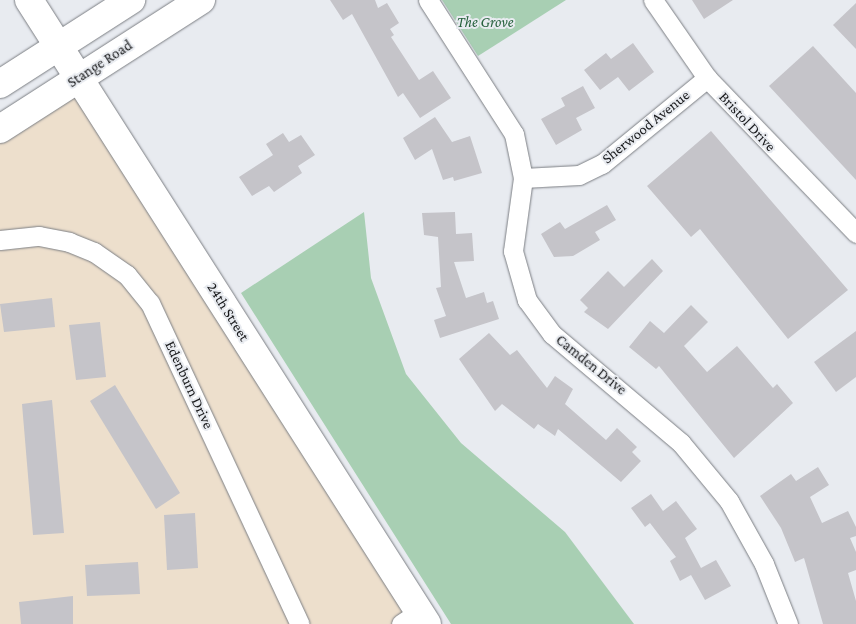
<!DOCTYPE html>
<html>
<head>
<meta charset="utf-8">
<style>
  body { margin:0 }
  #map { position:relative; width:856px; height:624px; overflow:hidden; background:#e8ebf0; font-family:"Crimson Pro",serif }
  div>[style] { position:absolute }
  .education>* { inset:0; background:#eddfcc }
  .green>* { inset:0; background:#a8cfb3 }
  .building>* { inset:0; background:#c5c4c9 }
  .roads { filter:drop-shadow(0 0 1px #7b7e83) drop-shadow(0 0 1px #7b7e83) }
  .street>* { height:19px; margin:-9.5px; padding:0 9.5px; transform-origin:9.5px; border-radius:9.5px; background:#fff }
  .secondary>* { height:28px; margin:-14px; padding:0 14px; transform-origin:14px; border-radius:14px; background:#fff }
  span { translate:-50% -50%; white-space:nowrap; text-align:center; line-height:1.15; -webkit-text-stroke:4px #e8ebf0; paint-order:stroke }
  .park-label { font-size:15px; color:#26613c; font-style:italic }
  .street-label { font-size:15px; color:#18191b }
</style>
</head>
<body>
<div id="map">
  <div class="education">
    <i style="clip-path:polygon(78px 79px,427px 624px,0 624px,0 129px)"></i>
  </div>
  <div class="green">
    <i style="clip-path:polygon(442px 0,566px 0,478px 56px)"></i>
    <i style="clip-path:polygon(364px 212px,371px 278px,406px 374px,461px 443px,565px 532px,634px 624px,451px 624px,241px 293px)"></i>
  </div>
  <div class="building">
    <i style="clip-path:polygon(330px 0,375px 0,378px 8px,387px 3px,399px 23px,390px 29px,394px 35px,391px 37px,419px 80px,433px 71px,451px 98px,420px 118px,403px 93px,398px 97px,352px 14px,343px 20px)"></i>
    <i style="clip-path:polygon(692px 0,733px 0,704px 19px)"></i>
    <i style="clip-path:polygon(856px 3px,856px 49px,833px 25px)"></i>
    <i style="clip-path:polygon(633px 43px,654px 72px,629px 91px,618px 77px,600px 90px,584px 70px,606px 53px,611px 59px)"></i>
    <i style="clip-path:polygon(813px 46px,856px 93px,856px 180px,769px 86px)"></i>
    <i style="clip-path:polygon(583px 86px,595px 108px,576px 118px,582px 130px,556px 145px,541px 119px,565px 106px,561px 98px)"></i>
    <i style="clip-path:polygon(435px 117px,452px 142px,470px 136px,482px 173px,454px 181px,453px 177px,443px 180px,432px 149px,415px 160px,403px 138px)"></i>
    <i style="clip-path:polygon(711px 131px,848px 290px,788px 339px,700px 229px,691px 237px,647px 186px)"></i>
    <i style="clip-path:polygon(283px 133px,289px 142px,301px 135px,315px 155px,298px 166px,302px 173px,274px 192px,269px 186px,252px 196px,239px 177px,273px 155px,266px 144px)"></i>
    <i style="clip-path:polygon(607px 205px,616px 220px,595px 232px,600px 240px,573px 256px,554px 257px,541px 234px,560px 222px,565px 229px)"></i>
    <i style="clip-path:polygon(455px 212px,456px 234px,472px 233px,474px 261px,454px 262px,466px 298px,484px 292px,487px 303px,493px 301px,499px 319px,440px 338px,434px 320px,446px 316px,436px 288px,441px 287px,438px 237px,424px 235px,422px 213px)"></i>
    <i style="clip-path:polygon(652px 259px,663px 271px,608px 329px,584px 312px,588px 308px,580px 300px,608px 271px,624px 287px)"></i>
    <i style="clip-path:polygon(52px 298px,55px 327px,4px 332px,0 304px)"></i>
    <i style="clip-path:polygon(691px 305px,708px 322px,684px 346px,707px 372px,737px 346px,773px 388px,777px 384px,793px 403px,734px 458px,659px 366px,656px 369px,629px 347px,650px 321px,664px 333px)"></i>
    <i style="clip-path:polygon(100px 322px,106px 377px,76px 380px,69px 325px)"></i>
    <i style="clip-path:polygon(856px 331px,856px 377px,836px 392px,814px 362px)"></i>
    <i style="clip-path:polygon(489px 333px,510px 355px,517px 350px,547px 388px,555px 376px,573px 389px,565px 404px,606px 440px,617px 428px,637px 447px,632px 452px,641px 461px,621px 482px,558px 429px,555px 436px,538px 424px,534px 429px,502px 404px,495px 411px,459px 359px)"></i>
    <i style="clip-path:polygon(115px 385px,180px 493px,156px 509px,90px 401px)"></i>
    <i style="clip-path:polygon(52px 400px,64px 533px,33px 535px,22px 404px)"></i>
    <i style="clip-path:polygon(818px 467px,829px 485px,810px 497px,822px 523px,848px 511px,856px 527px,856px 536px,850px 538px,856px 552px,856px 570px,848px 573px,856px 601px,856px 624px,823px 624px,804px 558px,795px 562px,781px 528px,760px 496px,791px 474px,796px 481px)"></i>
    <i style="clip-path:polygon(651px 494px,663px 511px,676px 501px,697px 529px,685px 538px,701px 568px,716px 560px,731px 586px,705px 600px,691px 575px,680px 581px,670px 561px,676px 557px,650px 523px,645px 527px,631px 508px)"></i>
    <i style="clip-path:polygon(195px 513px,198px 568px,167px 570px,164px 515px)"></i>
    <i style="clip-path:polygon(138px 562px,140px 594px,87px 596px,85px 565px)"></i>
    <i style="clip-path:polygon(73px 596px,73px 624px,21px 624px,19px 602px)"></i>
  </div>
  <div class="roads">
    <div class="street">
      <i style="left:428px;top:0;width:159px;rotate:57.3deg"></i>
      <i style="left:514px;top:134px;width:45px;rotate:78.4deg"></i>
      <i style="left:523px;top:178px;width:74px;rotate:97.8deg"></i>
      <i style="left:513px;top:251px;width:51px;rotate:74.1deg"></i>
      <i style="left:527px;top:300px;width:42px;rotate:53.7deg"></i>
      <i style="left:552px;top:334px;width:169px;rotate:40.2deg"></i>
      <i style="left:681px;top:443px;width:75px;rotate:50.4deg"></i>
      <i style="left:729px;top:501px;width:72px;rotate:60.9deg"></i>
      <i style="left:764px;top:564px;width:65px;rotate:68.2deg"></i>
      <i style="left:653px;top:0;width:95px;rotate:55.3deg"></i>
      <i style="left:707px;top:78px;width:215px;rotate:46.1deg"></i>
      <i style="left:523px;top:178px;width:56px;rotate:-3.1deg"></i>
      <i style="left:579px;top:175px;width:25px;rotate:-26deg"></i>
      <i style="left:602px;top:164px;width:136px;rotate:-39.3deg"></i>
      <i style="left:0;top:240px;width:39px;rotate:-6deg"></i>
      <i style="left:39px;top:236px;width:31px;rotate:11deg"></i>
      <i style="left:69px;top:242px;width:27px;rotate:22deg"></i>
      <i style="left:94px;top:252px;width:40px;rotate:34.9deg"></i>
      <i style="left:127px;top:275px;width:36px;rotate:51deg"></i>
      <i style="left:150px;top:303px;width:354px;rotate:65deg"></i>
      <i style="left:401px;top:624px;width:22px;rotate:-34deg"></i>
    </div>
    <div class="secondary">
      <i style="left:29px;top:0;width:740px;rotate:57.47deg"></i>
      <i style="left:0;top:84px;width:156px;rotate:-32.7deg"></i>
      <i style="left:0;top:129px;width:239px;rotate:-32.7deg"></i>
    </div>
  </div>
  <div class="park-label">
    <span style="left:485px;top:23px">The Grove</span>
  </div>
  <div class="street-label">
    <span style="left:100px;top:64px;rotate:-33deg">Stange Road</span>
    <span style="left:747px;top:122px;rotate:47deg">Bristol Drive</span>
    <span style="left:646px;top:127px;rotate:-39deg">Sherwood Avenue</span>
    <span style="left:228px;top:312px;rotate:58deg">24th Street</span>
    <span style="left:591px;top:365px;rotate:39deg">Camden Drive</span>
    <span style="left:189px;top:385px;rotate:65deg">Edenburn Drive</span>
  </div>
</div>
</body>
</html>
